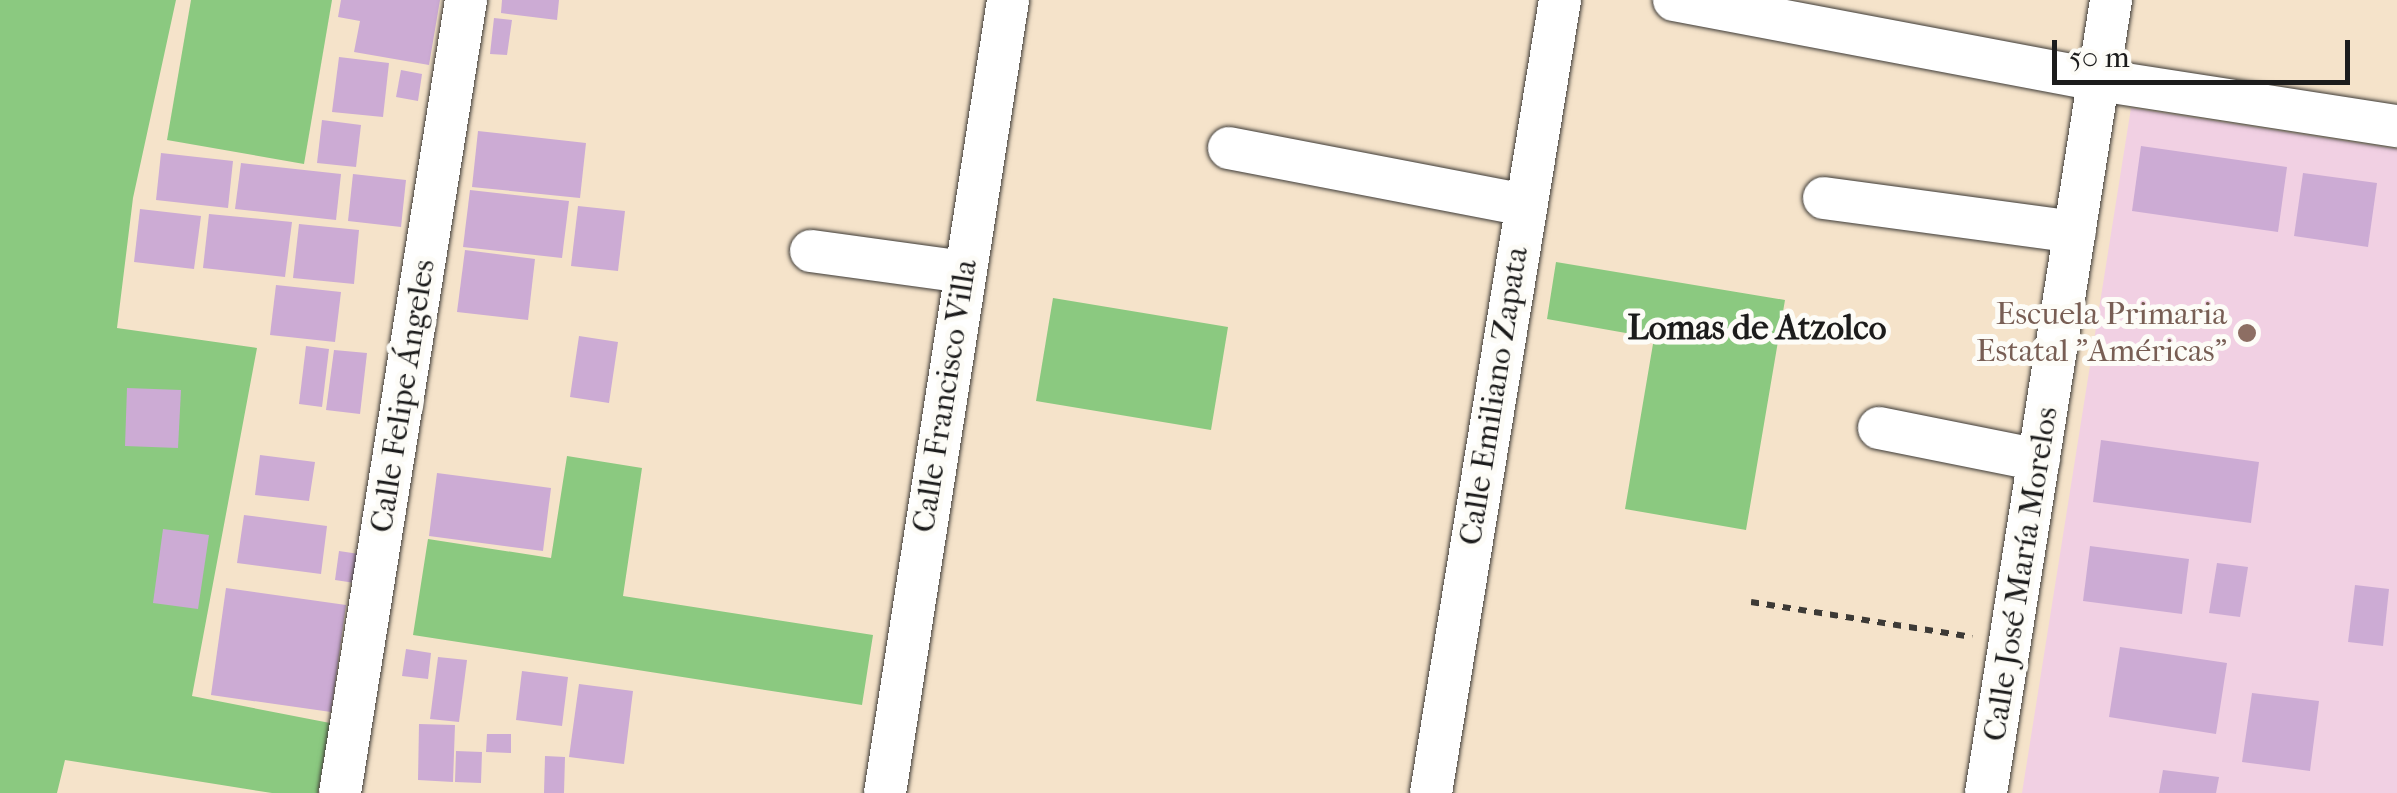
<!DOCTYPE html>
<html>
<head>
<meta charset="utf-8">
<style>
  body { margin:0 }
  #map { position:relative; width:2397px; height:793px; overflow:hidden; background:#f5e3ca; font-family:"IM FELL French Canon",serif }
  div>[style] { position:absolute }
  .built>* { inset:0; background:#f1d0e3 }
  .green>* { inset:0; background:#8bc980 }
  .building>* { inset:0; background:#ccabd4 }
  .path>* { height:6px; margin-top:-3px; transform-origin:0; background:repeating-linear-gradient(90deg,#3d3a36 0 8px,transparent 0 16px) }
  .roads { filter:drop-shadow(0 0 2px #3d3a36) drop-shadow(0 0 2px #3d3a36) }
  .minor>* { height:42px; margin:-21px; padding:0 21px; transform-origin:21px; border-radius:21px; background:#fff }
  .dots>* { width:28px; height:28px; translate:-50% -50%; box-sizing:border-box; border:5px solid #fdfcf7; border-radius:50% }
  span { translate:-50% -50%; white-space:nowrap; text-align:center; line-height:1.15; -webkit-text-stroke:10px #fdfcf7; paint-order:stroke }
  .education-label { font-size:32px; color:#785e54 }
  .right { translate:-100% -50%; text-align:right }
  .street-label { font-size:32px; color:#1c1c1c }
  .neighbourhood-label { font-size:35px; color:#1c1c1c; font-weight:700 }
  .scale { position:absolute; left:2052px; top:40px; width:298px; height:45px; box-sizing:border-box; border:5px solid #1c1c1c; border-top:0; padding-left:12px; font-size:30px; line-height:35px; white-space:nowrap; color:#1c1c1c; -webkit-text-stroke:8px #fdfcf7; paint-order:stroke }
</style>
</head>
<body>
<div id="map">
  <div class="built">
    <i style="clip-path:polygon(2131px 108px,2397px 149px,2397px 793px,2022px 793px)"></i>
  </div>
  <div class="green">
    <i style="clip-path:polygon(0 0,176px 0,133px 198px,117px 328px,257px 348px,192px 696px,330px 723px,318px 793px,272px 793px,65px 760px,57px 793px,0 793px)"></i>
    <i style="clip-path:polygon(191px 0,332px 0,304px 164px,167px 140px)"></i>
    <i style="clip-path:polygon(1556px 262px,1785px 300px,1746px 530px,1625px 509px,1654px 338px,1547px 319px)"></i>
    <i style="clip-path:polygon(1053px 298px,1228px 327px,1211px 430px,1036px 401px)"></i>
    <i style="clip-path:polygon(567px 456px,642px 468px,623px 596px,873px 635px,862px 705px,413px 635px,428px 539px,551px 558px)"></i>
  </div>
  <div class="building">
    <i style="clip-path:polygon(341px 0,440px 0,429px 65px,354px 52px,360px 21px,338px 17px)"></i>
    <i style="clip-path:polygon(502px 0,559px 0,557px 20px,501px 13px)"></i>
    <i style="clip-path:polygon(494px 18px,512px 20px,507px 55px,490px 54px)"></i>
    <i style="clip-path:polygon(339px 57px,389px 63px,383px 117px,332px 112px)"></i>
    <i style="clip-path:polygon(401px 70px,422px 74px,418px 101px,396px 97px)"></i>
    <i style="clip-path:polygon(322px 120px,361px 125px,356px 167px,317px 163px)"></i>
    <i style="clip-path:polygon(478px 131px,586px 143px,580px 198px,472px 187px)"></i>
    <i style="clip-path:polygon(2141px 146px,2287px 167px,2278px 232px,2132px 211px)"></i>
    <i style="clip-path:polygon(161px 153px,233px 161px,228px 208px,156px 200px)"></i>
    <i style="clip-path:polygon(241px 163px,341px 174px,336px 220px,235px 209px)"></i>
    <i style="clip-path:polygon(2303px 173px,2377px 183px,2368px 247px,2294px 236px)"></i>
    <i style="clip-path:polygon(353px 174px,406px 180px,401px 227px,348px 221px)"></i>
    <i style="clip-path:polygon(470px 190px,569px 201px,562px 258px,463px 247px)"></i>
    <i style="clip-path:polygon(578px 206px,625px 211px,618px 271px,571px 266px)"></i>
    <i style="clip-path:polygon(140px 209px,201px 216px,194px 269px,134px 262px)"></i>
    <i style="clip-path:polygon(209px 214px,292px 222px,285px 277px,203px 268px)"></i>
    <i style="clip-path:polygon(299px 224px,359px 230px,354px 284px,293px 278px)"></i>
    <i style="clip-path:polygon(465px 250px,535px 259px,528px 320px,457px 312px)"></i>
    <i style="clip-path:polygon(276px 285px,341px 292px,335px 342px,270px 335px)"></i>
    <i style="clip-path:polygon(579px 336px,618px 342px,609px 403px,570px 397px)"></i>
    <i style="clip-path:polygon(306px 346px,329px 349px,322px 407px,299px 404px)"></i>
    <i style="clip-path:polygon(334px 350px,367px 353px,360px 414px,326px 410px)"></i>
    <i style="clip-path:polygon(127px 388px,181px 390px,178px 448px,125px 446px)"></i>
    <i style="clip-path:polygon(2101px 440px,2259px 462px,2251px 523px,2093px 502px)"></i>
    <i style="clip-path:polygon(260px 455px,315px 462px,309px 501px,255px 495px)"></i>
    <i style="clip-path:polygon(437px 473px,551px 488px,543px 551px,429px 536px)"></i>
    <i style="clip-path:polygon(244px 515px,327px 526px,321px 574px,237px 563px)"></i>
    <i style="clip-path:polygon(163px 529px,209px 535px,198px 609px,153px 603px)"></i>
    <i style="clip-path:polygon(2090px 546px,2189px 559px,2182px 614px,2083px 601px)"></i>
    <i style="clip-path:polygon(339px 551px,359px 554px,355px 583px,335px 580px)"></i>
    <i style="clip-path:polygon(2217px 563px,2248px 567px,2240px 617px,2209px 613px)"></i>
    <i style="clip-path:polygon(2355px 585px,2389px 589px,2383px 646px,2348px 642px)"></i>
    <i style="clip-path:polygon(226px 588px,346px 605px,331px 712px,211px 695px)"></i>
    <i style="clip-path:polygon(2120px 647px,2227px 663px,2216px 734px,2109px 717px)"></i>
    <i style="clip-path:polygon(406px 649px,431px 653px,428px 679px,402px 676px)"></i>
    <i style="clip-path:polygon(438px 657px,467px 660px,459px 722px,430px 719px)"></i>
    <i style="clip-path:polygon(522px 671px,568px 677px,562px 726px,516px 720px)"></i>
    <i style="clip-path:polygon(579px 684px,633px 691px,624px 764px,569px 757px)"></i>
    <i style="clip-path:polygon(2252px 693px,2319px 701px,2310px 771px,2242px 762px)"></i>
    <i style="clip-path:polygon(419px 724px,455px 725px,453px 782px,418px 780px)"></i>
    <i style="clip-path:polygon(487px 734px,511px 734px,511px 753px,486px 752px)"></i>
    <i style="clip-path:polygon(456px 751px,482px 752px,481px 783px,455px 782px)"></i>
    <i style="clip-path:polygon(545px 756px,565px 757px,564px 793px,544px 793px)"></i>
    <i style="clip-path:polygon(2163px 770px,2219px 777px,2216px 793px,2159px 793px)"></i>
  </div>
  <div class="path">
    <i style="left:1751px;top:602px;width:224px;rotate:9deg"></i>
  </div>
  <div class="roads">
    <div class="minor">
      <i style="left:1674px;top:0;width:432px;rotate:10.7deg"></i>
      <i style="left:2099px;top:80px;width:302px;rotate:8.8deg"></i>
      <i style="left:1229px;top:148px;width:301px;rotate:10.9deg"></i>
      <i style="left:1824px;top:198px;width:253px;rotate:7.7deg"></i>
      <i style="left:811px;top:251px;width:154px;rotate:7.8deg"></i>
      <i style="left:1879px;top:428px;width:163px;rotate:11.3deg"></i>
      <i style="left:340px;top:793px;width:803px;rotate:-80.97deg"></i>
      <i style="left:885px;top:793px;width:802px;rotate:-81.18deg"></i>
      <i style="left:1431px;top:793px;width:803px;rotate:-80.76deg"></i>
      <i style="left:1986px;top:793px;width:803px;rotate:-81.04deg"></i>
    </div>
  </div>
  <div class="dots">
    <i style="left:2247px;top:333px;background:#8d6e63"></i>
  </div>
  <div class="education-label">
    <span class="right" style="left:2227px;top:333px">Escuela Primaria<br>Estatal "Américas"</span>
  </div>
  <div class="street-label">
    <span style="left:403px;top:396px;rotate:-81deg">Calle Felipe Ángeles</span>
    <span style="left:945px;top:396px;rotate:-81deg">Calle Francisco Villa</span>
    <span style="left:1494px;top:396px;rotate:-81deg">Calle Emiliano Zapata</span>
    <span style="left:2021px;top:574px;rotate:-81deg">Calle José María Morelos</span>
  </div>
  <div class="neighbourhood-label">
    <span style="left:1757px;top:328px">Lomas de Atzolco</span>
  </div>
  <div class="scale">50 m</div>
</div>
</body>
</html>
